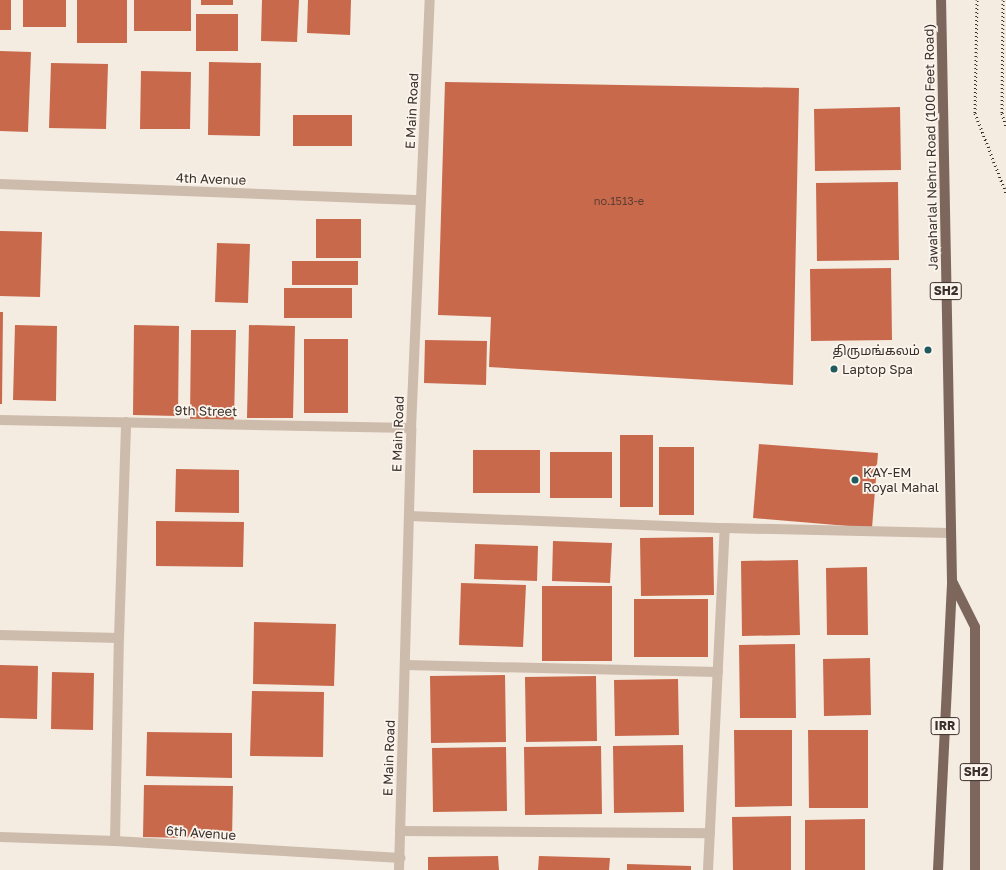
<!DOCTYPE html>
<html>
<head>
<meta charset="utf-8">
<style>
  body { margin:0 }
  #map { position:relative; width:1006px; height:870px; overflow:hidden; background:#f4ebe1; font-family:"Golos Text","Noto Sans Tamil",sans-serif }
  div>[style] { position:absolute }
  .building>* { inset:0; background:#c8694b }
  .street>* { height:10px; margin:-5px; padding:0 5px; transform-origin:5px; border-radius:5px; background:#cdbbac }
  .primary>* { height:10px; margin:-5px; padding:0 5px; transform-origin:5px; border-radius:5px; background:#7d675c }
  .rail>* { height:3px; margin-top:-1.5px; transform-origin:0; background:repeating-linear-gradient(90deg,#3b302b 0 1px,transparent 0 4px) }
  .dots>* { width:11px; height:11px; translate:-50% -50%; box-sizing:border-box; border:2px solid #fbf5ee; border-radius:50% }
  span { translate:-50% -50%; white-space:nowrap; text-align:center; line-height:1.15; -webkit-text-stroke:3.5px #fbf5ee; paint-order:stroke }
  .number-label { font-size:11px; color:#5e3e33 }
  .number-label span { -webkit-text-stroke-width:0 }
  .shield-label span { padding:1px 3px; background:#fbf5ee; border:1px solid; border-radius:3px; -webkit-text-stroke-width:0 }
  .shield-label { font-size:12px; color:#3b302b; font-weight:700 }
  .street-label { font-size:13px; color:#3b302b }
  .poi-label { font-size:13px; color:#3b302b }
  .right { translate:-100% -50%; text-align:right }
  .left { translate:0 -50%; text-align:left }
</style>
</head>
<body>
<div id="map">
  <div class="building">
    <i style="clip-path:polygon(0 0,11px 0,11px 30px,0 30px)"></i>
    <i style="clip-path:polygon(23px 0,66px 0,66px 27px,23px 27px)"></i>
    <i style="clip-path:polygon(77px 0,127px 0,127px 43px,77px 43px)"></i>
    <i style="clip-path:polygon(134px 0,191px 0,191px 31px,134px 31px)"></i>
    <i style="clip-path:polygon(201px 0,233px 0,233px 5px,201px 5px)"></i>
    <i style="clip-path:polygon(262px 0,299px 0,297px 42px,261px 41px)"></i>
    <i style="clip-path:polygon(308px 0,351px 0,350px 35px,307px 33px)"></i>
    <i style="clip-path:polygon(196px 14px,238px 14px,238px 51px,196px 51px)"></i>
    <i style="clip-path:polygon(0 51px,31px 52px,28px 132px,0 131px)"></i>
    <i style="clip-path:polygon(209px 62px,261px 63px,260px 136px,208px 135px)"></i>
    <i style="clip-path:polygon(51px 63px,108px 64px,106px 129px,49px 128px)"></i>
    <i style="clip-path:polygon(141px 71px,191px 72px,190px 129px,140px 129px)"></i>
    <i style="clip-path:polygon(445px 82px,799px 88px,793px 385px,489px 367px,491px 317px,438px 315px)"></i>
    <i style="clip-path:polygon(900px 107px,901px 170px,815px 171px,814px 109px)"></i>
    <i style="clip-path:polygon(293px 115px,352px 115px,352px 146px,293px 146px)"></i>
    <i style="clip-path:polygon(898px 182px,899px 260px,817px 261px,816px 183px)"></i>
    <i style="clip-path:polygon(316px 219px,361px 219px,361px 258px,316px 258px)"></i>
    <i style="clip-path:polygon(0 231px,42px 232px,40px 297px,0 296px)"></i>
    <i style="clip-path:polygon(217px 243px,250px 244px,248px 303px,215px 302px)"></i>
    <i style="clip-path:polygon(292px 261px,358px 261px,358px 285px,292px 285px)"></i>
    <i style="clip-path:polygon(891px 268px,892px 340px,811px 341px,810px 269px)"></i>
    <i style="clip-path:polygon(284px 288px,352px 288px,352px 318px,284px 318px)"></i>
    <i style="clip-path:polygon(0 312px,3px 312px,2px 404px,0 404px)"></i>
    <i style="clip-path:polygon(15px 325px,57px 326px,56px 401px,13px 400px)"></i>
    <i style="clip-path:polygon(134px 325px,179px 326px,178px 416px,133px 415px)"></i>
    <i style="clip-path:polygon(249px 325px,295px 326px,293px 418px,247px 418px)"></i>
    <i style="clip-path:polygon(191px 330px,236px 330px,234px 420px,190px 419px)"></i>
    <i style="clip-path:polygon(304px 339px,348px 339px,348px 413px,304px 413px)"></i>
    <i style="clip-path:polygon(425px 340px,487px 341px,486px 385px,424px 383px)"></i>
    <i style="clip-path:polygon(620px 435px,653px 435px,653px 507px,620px 507px)"></i>
    <i style="clip-path:polygon(759px 444px,878px 453px,872px 528px,753px 518px)"></i>
    <i style="clip-path:polygon(659px 447px,694px 447px,694px 515px,659px 515px)"></i>
    <i style="clip-path:polygon(473px 450px,540px 450px,540px 493px,473px 493px)"></i>
    <i style="clip-path:polygon(550px 452px,612px 452px,612px 498px,550px 498px)"></i>
    <i style="clip-path:polygon(176px 469px,239px 470px,239px 513px,175px 512px)"></i>
    <i style="clip-path:polygon(156px 521px,244px 522px,243px 567px,156px 566px)"></i>
    <i style="clip-path:polygon(713px 537px,714px 595px,641px 596px,640px 538px)"></i>
    <i style="clip-path:polygon(553px 541px,612px 543px,610px 583px,552px 581px)"></i>
    <i style="clip-path:polygon(475px 544px,538px 546px,537px 581px,474px 579px)"></i>
    <i style="clip-path:polygon(798px 560px,800px 635px,742px 636px,741px 561px)"></i>
    <i style="clip-path:polygon(867px 567px,868px 635px,827px 635px,826px 568px)"></i>
    <i style="clip-path:polygon(461px 583px,526px 585px,523px 647px,459px 645px)"></i>
    <i style="clip-path:polygon(542px 586px,612px 586px,612px 661px,542px 661px)"></i>
    <i style="clip-path:polygon(634px 599px,708px 599px,708px 657px,634px 657px)"></i>
    <i style="clip-path:polygon(254px 622px,336px 624px,334px 686px,253px 684px)"></i>
    <i style="clip-path:polygon(795px 644px,796px 718px,740px 718px,739px 645px)"></i>
    <i style="clip-path:polygon(870px 658px,871px 715px,824px 716px,823px 659px)"></i>
    <i style="clip-path:polygon(0 665px,38px 666px,37px 719px,0 718px)"></i>
    <i style="clip-path:polygon(52px 672px,94px 673px,93px 730px,51px 729px)"></i>
    <i style="clip-path:polygon(505px 675px,506px 742px,431px 743px,430px 676px)"></i>
    <i style="clip-path:polygon(596px 676px,597px 741px,526px 742px,525px 677px)"></i>
    <i style="clip-path:polygon(678px 679px,679px 735px,615px 736px,614px 680px)"></i>
    <i style="clip-path:polygon(252px 691px,324px 692px,323px 757px,250px 756px)"></i>
    <i style="clip-path:polygon(734px 730px,792px 730px,792px 806px,735px 807px)"></i>
    <i style="clip-path:polygon(808px 730px,868px 730px,868px 808px,809px 808px)"></i>
    <i style="clip-path:polygon(147px 732px,232px 733px,232px 778px,146px 776px)"></i>
    <i style="clip-path:polygon(683px 745px,684px 812px,614px 813px,613px 746px)"></i>
    <i style="clip-path:polygon(601px 746px,602px 814px,525px 815px,524px 747px)"></i>
    <i style="clip-path:polygon(506px 747px,507px 811px,433px 812px,432px 748px)"></i>
    <i style="clip-path:polygon(144px 785px,233px 786px,232px 839px,143px 837px)"></i>
    <i style="clip-path:polygon(791px 816px,791px 870px,733px 870px,732px 817px)"></i>
    <i style="clip-path:polygon(865px 819px,865px 870px,805px 870px,805px 820px)"></i>
    <i style="clip-path:polygon(498px 856px,499px 870px,428px 870px,428px 857px)"></i>
    <i style="clip-path:polygon(539px 856px,610px 858px,609px 870px,538px 870px)"></i>
    <i style="clip-path:polygon(627px 864px,691px 866px,691px 870px,627px 870px)"></i>
  </div>
  <div class="street">
    <i style="left:0;top:184px;width:421px;rotate:2.2deg"></i>
    <i style="left:0;top:420px;width:411px;rotate:1.1deg"></i>
    <i style="left:409px;top:516px;width:316px;rotate:2.2deg"></i>
    <i style="left:725px;top:528px;width:225px;rotate:1.3deg"></i>
    <i style="left:0;top:635px;width:119px;rotate:1.4deg"></i>
    <i style="left:405px;top:665px;width:313px;rotate:1.3deg"></i>
    <i style="left:400px;top:831px;width:310px;rotate:0.4deg"></i>
    <i style="left:0;top:837px;width:115px;rotate:2deg"></i>
    <i style="left:115px;top:841px;width:286px;rotate:3.4deg"></i>
    <i style="left:115px;top:841px;width:203px;rotate:-88.9deg"></i>
    <i style="left:119px;top:638px;width:216px;rotate:-88.1deg"></i>
    <i style="left:399px;top:870px;width:442px;rotate:-88.4deg"></i>
    <i style="left:411px;top:428px;width:428px;rotate:-87.5deg"></i>
    <i style="left:708px;top:870px;width:342px;rotate:-87.2deg"></i>
  </div>
  <div class="primary">
    <i style="left:952px;top:581px;width:51px;rotate:63.4deg"></i>
    <i style="left:975px;top:627px;width:243px;rotate:90deg"></i>
    <i style="left:938px;top:870px;width:289px;rotate:-87.2deg"></i>
    <i style="left:952px;top:581px;width:581px;rotate:-91.08deg"></i>
  </div>
  <div class="rail">
    <i style="left:977px;top:0;width:113px;rotate:91deg"></i>
    <i style="left:975px;top:113px;width:86px;rotate:68.8deg"></i>
    <i style="left:1003px;top:0;width:113px;rotate:90.5deg"></i>
    <i style="left:1002px;top:113px;width:15px;rotate:74deg"></i>
  </div>
  <div class="dots">
    <i style="left:928px;top:350px;background:#1f5a5e"></i>
    <i style="left:834px;top:369px;background:#1f5a5e"></i>
    <i style="left:855px;top:480px;background:#1f5a5e"></i>
  </div>
  <div class="number-label">
    <span style="left:619px;top:201px">no.1513-e</span>
  </div>
  <div class="shield-label">
    <span style="left:946px;top:291px">SH2</span>
    <span style="left:945px;top:726px">IRR</span>
    <span style="left:976px;top:772px">SH2</span>
  </div>
  <div class="street-label">
    <span style="left:412px;top:111px;rotate:-87deg">E Main Road</span>
    <span style="left:931px;top:147px;rotate:-91deg">Jawaharlal Nehru Road (100 Feet Road)</span>
    <span style="left:211px;top:179px;rotate:2deg">4th Avenue</span>
    <span style="left:206px;top:411px;rotate:1deg">9th Street</span>
    <span style="left:398px;top:434px;rotate:-88deg">E Main Road</span>
    <span style="left:389px;top:758px;rotate:-88deg">E Main Road</span>
    <span style="left:201px;top:833px;rotate:4deg">6th Avenue</span>
  </div>
  <div class="poi-label">
    <span class="right" style="left:920px;top:350px">திருமங்கலம்</span>
    <span class="left" style="left:842px;top:369px">Laptop Spa</span>
    <span class="left" style="left:863px;top:480px">KAY-EM<br>Royal Mahal</span>
  </div>
</div>
</body>
</html>
